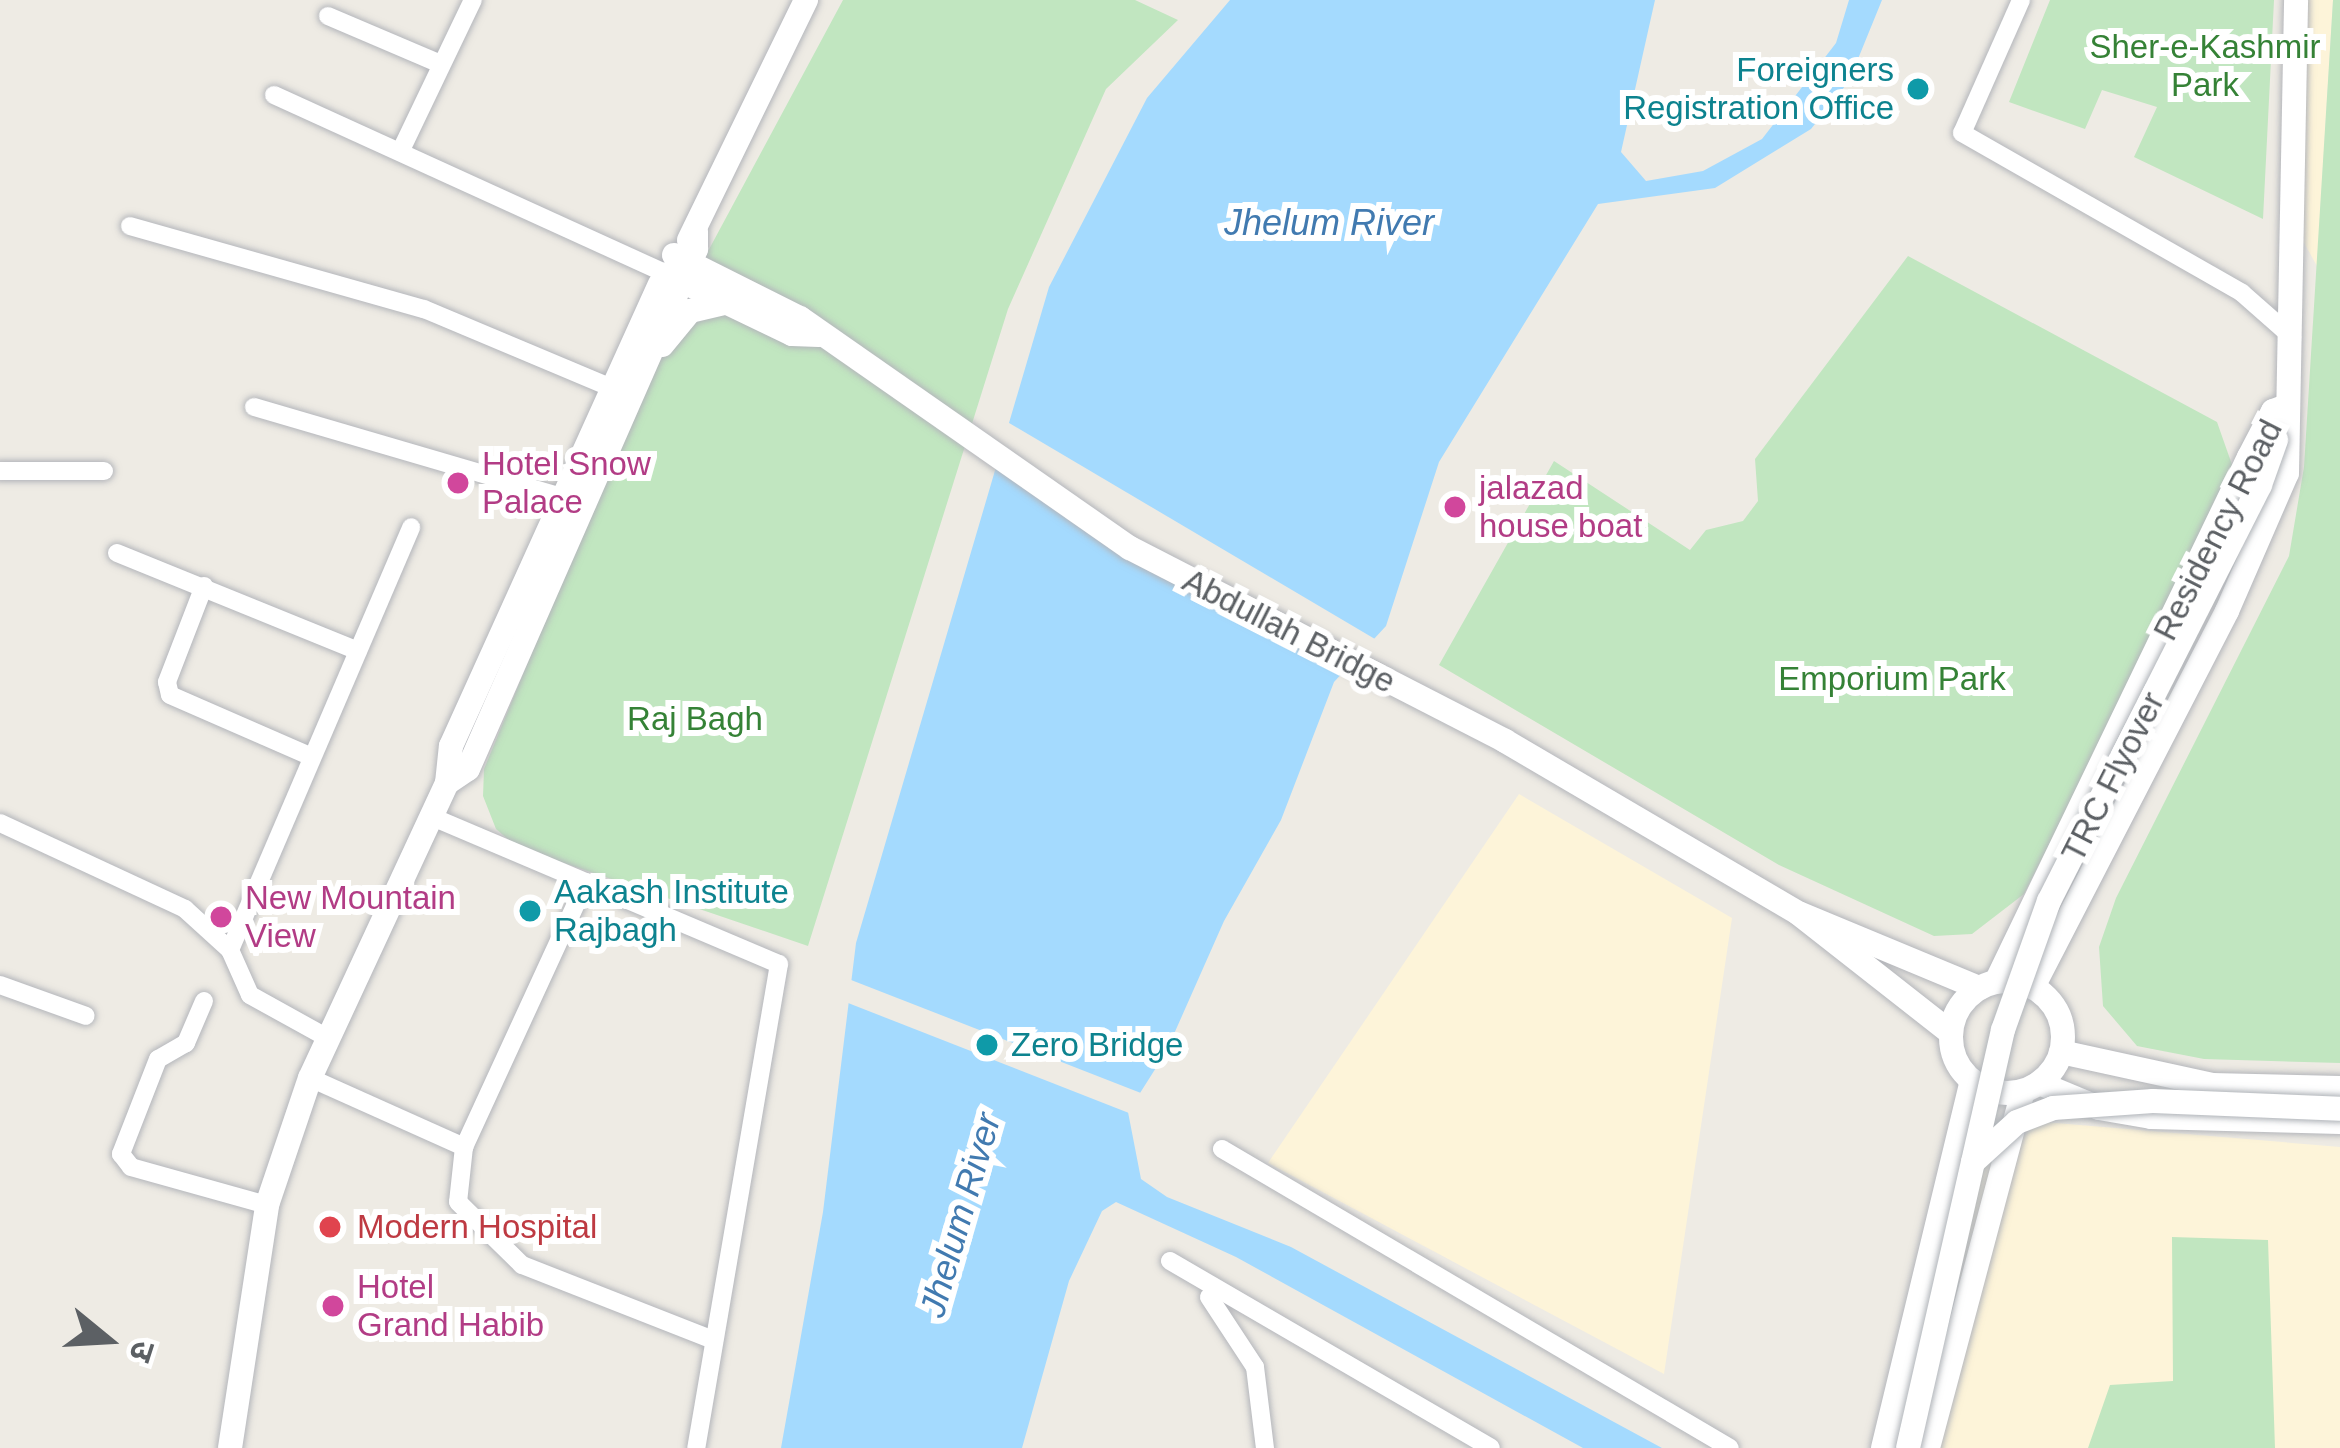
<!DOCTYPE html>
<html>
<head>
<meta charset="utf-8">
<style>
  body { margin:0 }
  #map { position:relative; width:2340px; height:1448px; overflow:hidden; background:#eeebe4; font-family:Arial,"Noto Sans Devanagari",sans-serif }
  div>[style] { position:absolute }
  .commercial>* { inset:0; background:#fdf4d9 }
  .green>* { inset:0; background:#c1e6c0 }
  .water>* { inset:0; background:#a4dafe }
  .pier>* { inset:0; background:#eeebe4 }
  .roads { filter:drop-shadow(0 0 3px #b4b6bb) drop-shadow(0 0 3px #b4b6bb) }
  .street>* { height:18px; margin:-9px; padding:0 9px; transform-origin:9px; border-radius:9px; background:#fff }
  .secondary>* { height:24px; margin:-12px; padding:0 12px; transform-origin:12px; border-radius:12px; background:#fff }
  .secondary>.ring { margin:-12px; padding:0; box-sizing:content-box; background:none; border:24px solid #fff; border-radius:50% }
  .bridges { filter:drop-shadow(0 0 3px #b0b4b9) drop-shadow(0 0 3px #b0b4b9) }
  .secondary-bridge>* { height:24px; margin:-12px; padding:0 12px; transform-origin:12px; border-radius:12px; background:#fff }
  .dots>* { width:33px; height:33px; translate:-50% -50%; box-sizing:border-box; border:6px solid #fff; border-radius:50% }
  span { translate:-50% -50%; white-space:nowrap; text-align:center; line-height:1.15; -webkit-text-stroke:12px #fff; paint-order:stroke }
  .park-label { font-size:33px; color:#358236 }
  .culture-label { font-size:33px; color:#0d838f }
  .right { translate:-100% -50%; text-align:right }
  .left { translate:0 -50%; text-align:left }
  .hotel-label { font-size:33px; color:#b23c85 }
  .street-label { font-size:33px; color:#5c6064 }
  .health-label { font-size:33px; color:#be3a42 }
  .water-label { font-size:36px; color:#417ab0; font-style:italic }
  .north { position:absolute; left:48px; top:1280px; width:120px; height:120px; -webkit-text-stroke:9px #fff; paint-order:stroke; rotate:108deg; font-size:33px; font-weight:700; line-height:48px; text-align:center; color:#5c6064 }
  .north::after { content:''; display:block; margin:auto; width:42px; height:54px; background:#5c6064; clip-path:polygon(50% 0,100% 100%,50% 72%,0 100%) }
</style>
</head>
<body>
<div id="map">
  <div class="commercial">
    <i style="clip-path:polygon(2305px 0,2333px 0,2317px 266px,2299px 234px)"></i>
    <i style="clip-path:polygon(1519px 794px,1732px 918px,1664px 1374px,1268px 1163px)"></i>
    <i style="clip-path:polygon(2020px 1120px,2340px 1147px,2340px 1448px,1930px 1448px,1980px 1152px)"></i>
  </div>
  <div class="green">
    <i style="clip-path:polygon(843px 0,1135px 0,1178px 20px,1106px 89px,1008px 309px,808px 946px,517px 847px,496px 829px,483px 796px,484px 769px,663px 335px)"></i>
    <i style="clip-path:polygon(2050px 0,2274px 0,2263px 219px,2134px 157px,2157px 107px,2102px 90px,2085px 129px,2009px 102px)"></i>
    <i style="clip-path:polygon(2333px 0,2340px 0,2340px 1063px,2204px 1059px,2137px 1046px,2103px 1006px,2099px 947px,2116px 898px,2289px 556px,2304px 467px)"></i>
    <i style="clip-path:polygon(1908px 256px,2217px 422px,2236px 476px,2024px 894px,1972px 934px,1934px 936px,1779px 865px,1439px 665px,1554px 461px,1690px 550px,1706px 530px,1743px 521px,1758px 501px,1755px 459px)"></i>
    <i style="clip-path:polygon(2172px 1237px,2268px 1240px,2275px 1448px,2088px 1448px,2110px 1385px,2173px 1381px)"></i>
  </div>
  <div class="water">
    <i style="clip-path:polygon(1230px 0,1655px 0,1621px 152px,1646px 181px,1703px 171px,1762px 139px,1836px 43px,1849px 0,1882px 0,1849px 81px,1811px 129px,1715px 188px,1598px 204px,1439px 462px,1386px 626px,1334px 682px,1281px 820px,1224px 921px,1166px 1052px,1128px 1112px,1141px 1179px,1167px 1197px,1291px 1247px,1662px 1448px,1583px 1448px,1236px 1257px,1116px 1202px,1102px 1211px,1069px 1281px,1022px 1448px,781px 1448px,823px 1212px,856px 943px,1049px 287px,1147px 98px)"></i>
  </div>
  <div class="pier">
    <i style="clip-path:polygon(1004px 420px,1380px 642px,1353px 671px,993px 458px)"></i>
    <i style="clip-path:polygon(846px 978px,1146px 1095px,1134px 1115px,843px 1001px)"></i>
  </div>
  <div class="roads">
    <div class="street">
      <i style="left:2021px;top:0;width:145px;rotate:113.9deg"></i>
      <i style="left:1962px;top:133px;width:322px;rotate:29.7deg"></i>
      <i style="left:2242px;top:293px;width:67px;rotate:41.3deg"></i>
      <i style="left:328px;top:16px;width:120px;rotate:23.1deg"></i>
      <i style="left:274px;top:95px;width:430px;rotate:24.5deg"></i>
      <i style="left:402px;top:148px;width:164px;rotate:-64.4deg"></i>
      <i style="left:130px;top:226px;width:305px;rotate:15.8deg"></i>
      <i style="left:424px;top:309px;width:202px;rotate:22.8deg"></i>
      <i style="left:254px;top:407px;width:320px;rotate:16.3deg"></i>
      <i style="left:0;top:471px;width:104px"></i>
      <i style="left:117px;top:553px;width:260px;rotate:22.1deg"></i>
      <i style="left:204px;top:586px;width:103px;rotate:111.1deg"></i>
      <i style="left:167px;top:682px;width:13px;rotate:77deg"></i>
      <i style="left:170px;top:695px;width:155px;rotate:23.6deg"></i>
      <i style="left:430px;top:816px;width:379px;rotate:23deg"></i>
      <i style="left:779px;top:964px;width:491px;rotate:99.7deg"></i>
      <i style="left:0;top:823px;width:204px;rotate:24.9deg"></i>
      <i style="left:185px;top:909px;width:61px;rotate:42.3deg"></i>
      <i style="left:230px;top:950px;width:49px;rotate:66deg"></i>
      <i style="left:250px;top:995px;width:89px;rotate:28.9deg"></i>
      <i style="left:586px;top:882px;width:292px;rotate:114.7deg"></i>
      <i style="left:464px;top:1147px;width:55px;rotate:96.2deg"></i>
      <i style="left:458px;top:1202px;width:90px;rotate:44.5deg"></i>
      <i style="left:522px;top:1265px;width:205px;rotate:21.4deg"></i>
      <i style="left:230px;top:950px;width:460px;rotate:-66.8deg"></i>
      <i style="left:0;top:985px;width:91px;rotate:19.8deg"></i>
      <i style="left:204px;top:1001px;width:46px;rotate:113.2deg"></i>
      <i style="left:186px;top:1043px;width:32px;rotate:150deg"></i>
      <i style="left:158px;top:1059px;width:102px;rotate:111.3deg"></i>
      <i style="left:121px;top:1154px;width:16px;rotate:52deg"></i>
      <i style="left:131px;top:1167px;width:141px;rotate:15.6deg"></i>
      <i style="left:310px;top:1078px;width:169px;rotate:24.1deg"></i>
      <i style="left:1222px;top:1149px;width:589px;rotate:30.48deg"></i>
      <i style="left:1170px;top:1261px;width:371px;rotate:30.2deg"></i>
      <i style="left:1209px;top:1297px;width:84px;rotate:56.7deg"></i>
      <i style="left:1255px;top:1367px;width:82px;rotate:83deg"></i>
    </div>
    <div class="secondary">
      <i style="left:689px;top:240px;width:267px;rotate:-64deg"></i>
      <i style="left:674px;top:255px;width:141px;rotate:26.6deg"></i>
      <i style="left:800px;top:318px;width:402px;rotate:34.9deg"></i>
      <i style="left:1130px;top:548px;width:422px;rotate:27.2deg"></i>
      <i style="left:1505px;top:741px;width:340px;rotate:30.4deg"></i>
      <i style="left:1798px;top:913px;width:194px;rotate:38.1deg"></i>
      <i style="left:667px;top:274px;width:139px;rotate:25.6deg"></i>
      <i style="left:792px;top:334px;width:27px;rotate:2deg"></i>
      <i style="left:662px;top:345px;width:44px;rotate:-50.5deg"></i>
      <i style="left:690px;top:311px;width:37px;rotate:-13deg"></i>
      <i style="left:447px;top:783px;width:37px;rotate:-84deg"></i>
      <i style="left:451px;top:746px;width:507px;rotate:-65.66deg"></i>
      <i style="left:1801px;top:914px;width:193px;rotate:22.6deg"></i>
      <i class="ring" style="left:1951px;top:981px;width:88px;height:88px"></i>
      <i style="left:1996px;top:982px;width:583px;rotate:-64.27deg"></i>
      <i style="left:2249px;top:457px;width:52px;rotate:-62.4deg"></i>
      <i style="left:2273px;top:411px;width:15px;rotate:-20deg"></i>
      <i style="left:2033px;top:987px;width:423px;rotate:-62.7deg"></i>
      <i style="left:2227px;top:611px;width:150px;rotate:-66.5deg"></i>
      <i style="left:2287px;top:473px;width:473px;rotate:-88.9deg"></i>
      <i style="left:2061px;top:1052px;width:155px;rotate:12.3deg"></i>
      <i style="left:2212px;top:1085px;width:128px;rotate:1.3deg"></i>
      <i style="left:2039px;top:1083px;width:65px;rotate:22.6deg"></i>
      <i style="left:2099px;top:1108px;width:53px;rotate:9.8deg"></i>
      <i style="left:2151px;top:1117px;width:189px;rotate:1.5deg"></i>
      <i style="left:230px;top:1448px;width:246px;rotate:-81.3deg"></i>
      <i style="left:267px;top:1205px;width:134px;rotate:-71.3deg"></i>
      <i style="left:310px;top:1078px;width:325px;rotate:-65.1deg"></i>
      <i style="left:447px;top:783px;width:25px;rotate:-34deg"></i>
      <i style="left:468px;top:769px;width:568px;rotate:-66.32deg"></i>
      <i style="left:696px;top:249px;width:18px;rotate:-90deg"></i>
      <i style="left:1883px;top:1448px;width:378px;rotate:-76.4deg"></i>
      <i style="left:1928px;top:1448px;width:369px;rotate:-75.1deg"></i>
    </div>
  </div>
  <div class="bridges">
    <div class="secondary-bridge">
      <i style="left:1973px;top:1162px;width:59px;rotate:-42.3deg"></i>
      <i style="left:2017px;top:1122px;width:39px;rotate:-21deg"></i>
      <i style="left:2053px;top:1108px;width:100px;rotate:-4deg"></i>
      <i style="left:2153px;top:1101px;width:187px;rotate:2.4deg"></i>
      <i style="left:1908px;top:1448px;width:429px;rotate:-77.2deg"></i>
      <i style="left:2003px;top:1030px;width:137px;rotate:-70.4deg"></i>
      <i style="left:2049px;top:901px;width:466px;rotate:-63.1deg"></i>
      <i style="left:2260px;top:485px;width:48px;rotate:-70.4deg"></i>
    </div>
  </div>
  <div class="dots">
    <i style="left:1918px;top:89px;background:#0f9aa8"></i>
    <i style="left:458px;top:483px;background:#d1479c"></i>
    <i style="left:1455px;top:507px;background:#d1479c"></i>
    <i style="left:530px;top:911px;background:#0f9aa8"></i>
    <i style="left:221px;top:917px;background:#d1479c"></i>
    <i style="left:987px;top:1045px;background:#0f9aa8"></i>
    <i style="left:330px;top:1227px;background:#e0444e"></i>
    <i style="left:333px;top:1306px;background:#d1479c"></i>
  </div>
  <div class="park-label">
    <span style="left:2205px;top:66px">Sher-e-Kashmir<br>Park</span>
    <span style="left:1892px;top:679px">Emporium Park</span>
    <span style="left:695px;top:719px">Raj Bagh</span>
  </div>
  <div class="culture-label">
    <span class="right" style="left:1894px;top:89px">Foreigners<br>Registration Office</span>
    <span class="left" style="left:554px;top:911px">Aakash Institute<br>Rajbagh</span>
    <span class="left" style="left:1011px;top:1045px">Zero Bridge</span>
  </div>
  <div class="hotel-label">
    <span class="left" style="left:482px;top:483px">Hotel Snow<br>Palace</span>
    <span class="left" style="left:1479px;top:507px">jalazad<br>house boat</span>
    <span class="left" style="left:245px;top:917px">New Mountain<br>View</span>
    <span class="left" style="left:357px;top:1306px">Hotel<br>Grand Habib</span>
  </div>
  <div class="street-label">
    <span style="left:2218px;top:530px;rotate:-63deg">Residency Road</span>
    <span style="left:1289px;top:631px;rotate:27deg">Abdullah Bridge</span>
    <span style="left:2113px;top:777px;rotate:-63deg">TRC Flyover</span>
  </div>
  <div class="health-label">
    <span class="left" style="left:357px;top:1227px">Modern Hospital</span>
  </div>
  <div class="water-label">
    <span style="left:1329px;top:223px">Jhelum River</span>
    <span style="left:960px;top:1215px;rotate:-74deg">Jhelum River</span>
  </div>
  <div class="north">उ</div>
</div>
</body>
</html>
